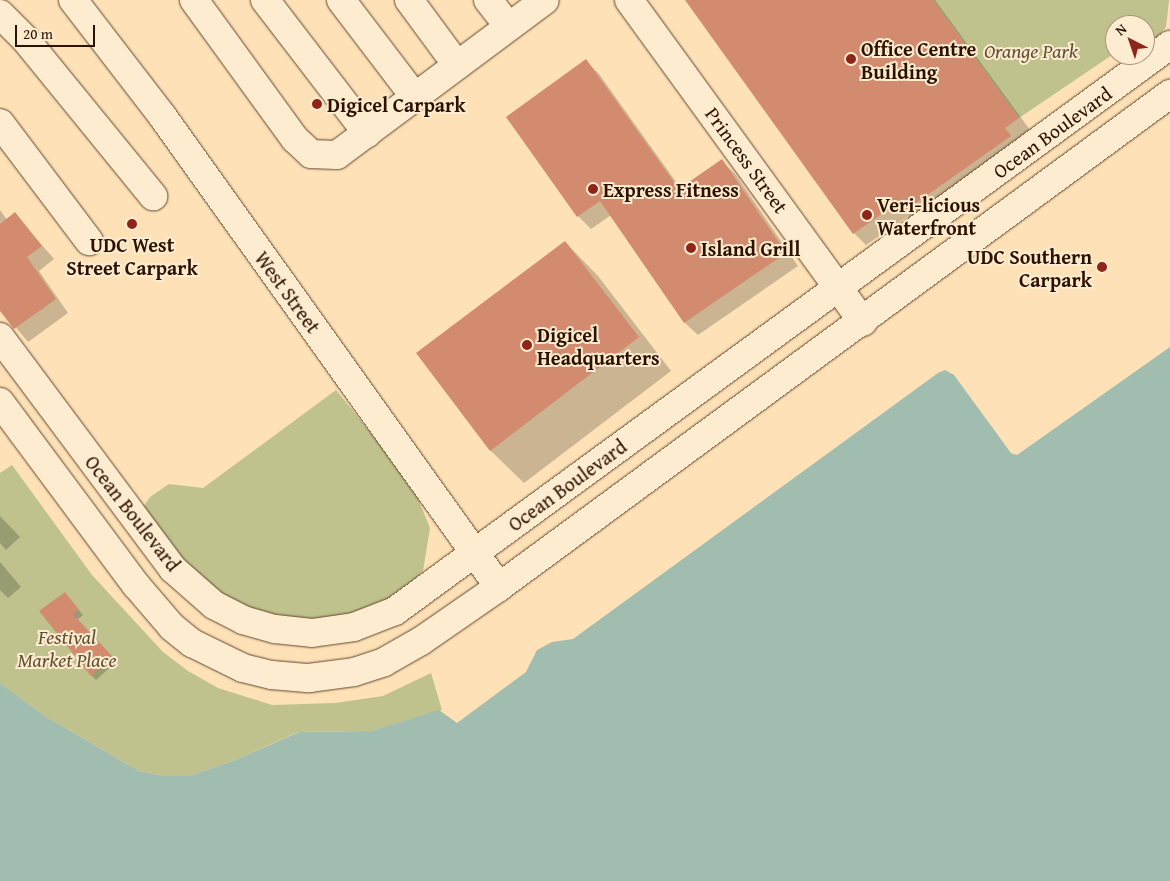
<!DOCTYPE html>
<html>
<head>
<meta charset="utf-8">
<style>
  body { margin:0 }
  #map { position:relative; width:1170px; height:881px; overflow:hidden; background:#fee1b6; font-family:"Gentium Book Plus",serif }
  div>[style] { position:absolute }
  .green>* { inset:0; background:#c0c28d }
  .water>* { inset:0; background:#a0bdb0 }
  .shadow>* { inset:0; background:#0003 }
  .building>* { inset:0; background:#d38b6f }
  .roads { filter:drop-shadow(0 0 1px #62462e) drop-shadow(0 0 1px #62462e) }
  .minor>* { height:28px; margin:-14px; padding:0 14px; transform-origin:14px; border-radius:14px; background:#feecd0 }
  .dots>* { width:14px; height:14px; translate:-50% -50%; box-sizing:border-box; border:2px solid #feecd0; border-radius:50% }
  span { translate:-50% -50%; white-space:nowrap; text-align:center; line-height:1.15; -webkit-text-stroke:4px #feecd0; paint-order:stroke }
  .poi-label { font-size:20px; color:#2e1201; font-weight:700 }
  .left { translate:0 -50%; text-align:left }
  .right { translate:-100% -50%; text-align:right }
  .park-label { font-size:20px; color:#615032; font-style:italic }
  .street-label { font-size:20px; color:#2e1201 }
  .north { position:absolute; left:1105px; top:15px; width:50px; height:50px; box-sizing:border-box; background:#feecd0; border:1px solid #ab957d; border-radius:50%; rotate:319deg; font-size:14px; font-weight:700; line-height:20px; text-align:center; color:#2e1201 }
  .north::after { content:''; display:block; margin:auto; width:18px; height:22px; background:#8f2418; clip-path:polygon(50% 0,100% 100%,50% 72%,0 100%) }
  .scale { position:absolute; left:15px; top:25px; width:80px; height:22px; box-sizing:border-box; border:2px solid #2e1201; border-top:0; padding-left:6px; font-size:15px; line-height:18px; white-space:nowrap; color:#2e1201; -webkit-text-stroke:4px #feecd0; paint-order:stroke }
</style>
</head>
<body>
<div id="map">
  <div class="green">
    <i style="clip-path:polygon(933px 0,1169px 0,1169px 1px,1166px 27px,1149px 47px,1145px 47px,1145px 25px,1115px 25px,1115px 53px,1019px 118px)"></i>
    <i style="clip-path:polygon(336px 390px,412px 484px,430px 528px,423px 571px,391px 602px,346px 617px,256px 624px,207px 587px,140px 512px,150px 497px,169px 484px,203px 488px)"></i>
    <i style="clip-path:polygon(12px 465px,92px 575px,163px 652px,188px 671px,218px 688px,272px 705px,335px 703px,383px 696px,431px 673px,442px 710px,371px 731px,298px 732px,235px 760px,189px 776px,164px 776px,139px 771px,45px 716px,0 683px,0 473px)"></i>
  </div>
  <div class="water">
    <i style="clip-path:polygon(1170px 347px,1170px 881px,0 881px,0 683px,45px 716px,139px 771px,164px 776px,189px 776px,235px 760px,299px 732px,371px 731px,439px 710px,457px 723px,526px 672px,537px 650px,552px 642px,573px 639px,938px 373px,945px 370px,954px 375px,1011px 453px,1017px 455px)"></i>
  </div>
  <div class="shadow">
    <i style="clip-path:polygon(686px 0,935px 0,1030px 130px,1016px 140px,1022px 149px,915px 224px,908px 216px,866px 245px,854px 233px)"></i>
    <i style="clip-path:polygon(586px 61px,599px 74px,681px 189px,722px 161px,735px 174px,798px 266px,698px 335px,685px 323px,611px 215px,591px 229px,578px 216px,508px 117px)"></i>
    <i style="clip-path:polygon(0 210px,7px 220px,15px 214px,54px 259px,39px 271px,68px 313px,28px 342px,0 308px)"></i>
    <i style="clip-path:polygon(565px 242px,598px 276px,671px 371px,524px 483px,490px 450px)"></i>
    <i style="clip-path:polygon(0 516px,20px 537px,6px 550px,0 543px)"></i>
    <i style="clip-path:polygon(0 562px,21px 587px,8px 598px,0 590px)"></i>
    <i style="clip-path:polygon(65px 593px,83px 615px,77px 620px,116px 662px,96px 680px,91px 675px)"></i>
  </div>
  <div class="building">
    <i style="clip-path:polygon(685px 0,933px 0,1019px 118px,1005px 128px,1011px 136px,902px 213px,896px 204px,853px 234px)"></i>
    <i style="clip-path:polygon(586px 59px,679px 189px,722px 159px,786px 253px,684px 323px,600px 201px,577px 217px,506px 117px)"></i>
    <i style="clip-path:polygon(15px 212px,42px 246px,27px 257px,56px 299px,14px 329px,0 311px,0 224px)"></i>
    <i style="clip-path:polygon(565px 241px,639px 337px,490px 451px,416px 353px)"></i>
    <i style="clip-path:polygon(65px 592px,79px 610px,73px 614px,112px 656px,91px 676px,39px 611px)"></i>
  </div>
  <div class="roads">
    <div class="minor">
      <i style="left:73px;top:0;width:148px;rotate:52.4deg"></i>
      <i style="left:163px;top:117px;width:578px;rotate:54.44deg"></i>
      <i style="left:194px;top:0;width:172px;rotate:54deg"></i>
      <i style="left:295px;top:139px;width:22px;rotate:43deg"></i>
      <i style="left:311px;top:154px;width:26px;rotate:2deg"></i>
      <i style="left:337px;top:155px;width:259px;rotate:-36.7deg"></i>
      <i style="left:265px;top:0;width:168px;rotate:52.5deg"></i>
      <i style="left:341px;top:0;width:122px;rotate:52.7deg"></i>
      <i style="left:409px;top:0;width:81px;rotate:53.6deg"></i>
      <i style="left:488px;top:0;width:33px;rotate:52deg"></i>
      <i style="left:629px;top:0;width:398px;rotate:54deg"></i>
      <i style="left:0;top:14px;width:35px;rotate:45deg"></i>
      <i style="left:25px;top:39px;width:203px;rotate:50.8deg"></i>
      <i style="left:0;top:123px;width:148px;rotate:53deg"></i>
      <i style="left:0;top:337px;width:289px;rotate:53.3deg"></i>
      <i style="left:173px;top:569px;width:55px;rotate:41.3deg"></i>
      <i style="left:214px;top:605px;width:33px;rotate:27deg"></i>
      <i style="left:243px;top:620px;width:33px;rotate:16deg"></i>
      <i style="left:275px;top:629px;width:37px;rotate:6deg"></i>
      <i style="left:312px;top:633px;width:42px;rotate:-8.1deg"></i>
      <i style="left:354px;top:627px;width:44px;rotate:-21.3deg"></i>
      <i style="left:395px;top:611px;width:960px;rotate:-36.14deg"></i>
      <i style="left:0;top:402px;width:228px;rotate:53.4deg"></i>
      <i style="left:136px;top:585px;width:55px;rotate:49.4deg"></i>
      <i style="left:172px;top:627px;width:26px;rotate:39deg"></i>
      <i style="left:192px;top:643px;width:57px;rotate:26.1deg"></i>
      <i style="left:243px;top:668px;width:30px;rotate:14deg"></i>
      <i style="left:272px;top:675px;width:37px;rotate:5deg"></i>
      <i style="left:309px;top:678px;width:45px;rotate:-7.6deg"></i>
      <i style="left:354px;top:672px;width:32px;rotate:-18deg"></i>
      <i style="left:384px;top:662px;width:43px;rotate:-29.6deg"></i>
      <i style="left:421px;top:641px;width:95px;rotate:-34.7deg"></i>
      <i style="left:499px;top:587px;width:833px;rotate:-36.31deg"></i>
    </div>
  </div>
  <div class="dots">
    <i style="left:851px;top:59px;background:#8f2418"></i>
    <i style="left:317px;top:104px;background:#8f2418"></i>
    <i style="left:593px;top:189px;background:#8f2418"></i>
    <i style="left:867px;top:215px;background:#8f2418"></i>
    <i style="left:132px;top:224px;background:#8f2418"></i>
    <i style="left:691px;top:248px;background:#8f2418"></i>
    <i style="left:1102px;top:267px;background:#8f2418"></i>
    <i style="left:527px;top:345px;background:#8f2418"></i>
  </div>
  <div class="poi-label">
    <span class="left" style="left:861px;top:60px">Office Centre<br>Building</span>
    <span class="left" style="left:327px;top:104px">Digicel Carpark</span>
    <span class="left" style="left:603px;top:189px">Express Fitness</span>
    <span class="left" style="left:877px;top:216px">Veri-licious<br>Waterfront</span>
    <span style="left:132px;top:256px">UDC West<br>Street Carpark</span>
    <span class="left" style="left:701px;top:248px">Island Grill</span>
    <span class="right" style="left:1092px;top:268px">UDC Southern<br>Carpark</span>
    <span class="left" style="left:537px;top:346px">Digicel<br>Headquarters</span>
  </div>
  <div class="park-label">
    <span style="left:1031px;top:50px">Orange Park</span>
    <span style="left:67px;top:648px">Festival<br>Market Place</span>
  </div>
  <div class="street-label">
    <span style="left:1052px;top:132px;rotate:-36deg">Ocean Boulevard</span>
    <span style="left:747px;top:160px;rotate:54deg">Princess Street</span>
    <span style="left:288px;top:292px;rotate:54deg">West Street</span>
    <span style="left:567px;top:485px;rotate:-36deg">Ocean Boulevard</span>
    <span style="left:133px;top:513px;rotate:52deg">Ocean Boulevard</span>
  </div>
  <div class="north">N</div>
  <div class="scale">20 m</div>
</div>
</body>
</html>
